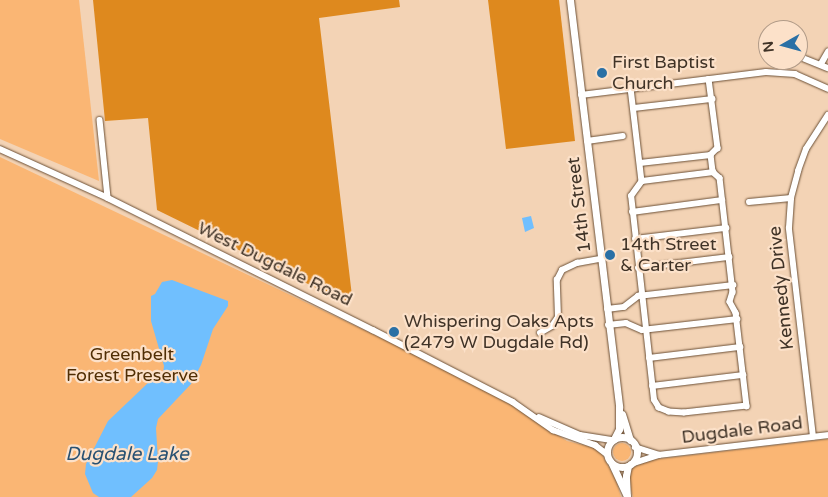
<!DOCTYPE html>
<html>
<head>
<meta charset="utf-8">
<style>
  body { margin:0 }
  #map { position:relative; width:828px; height:497px; overflow:hidden; background:#f3d3b5; font-family:"Varela Round",sans-serif }
  div>[style] { position:absolute }
  .green>* { inset:0; background:#fab674 }
  .round { border-radius:50% }
  .forest>* { inset:0; background:#de891e }
  .water>* { inset:0; background:#70bffe }
  .roads { filter:drop-shadow(0 0 1px #6c5036) drop-shadow(0 0 1px #6c5036) }
  .minor>* { height:5.5px; margin:-2.75px; padding:0 2.75px; transform-origin:2.75px; border-radius:2.75px; background:#fff }
  .tertiary>* { height:7px; margin:-3.5px; padding:0 3.5px; transform-origin:3.5px; border-radius:3.5px; background:#fff }
  .tertiary>.ring { margin:-3.5px; padding:0; box-sizing:content-box; background:none; border:7px solid #fff; border-radius:50% }
  .dots>* { width:14px; height:14px; translate:-50% -50%; box-sizing:border-box; border:2px solid #fce1c9; border-radius:50% }
  span { translate:-50% -50%; white-space:nowrap; text-align:center; line-height:1.15; -webkit-text-stroke:4.5px #fce1c9; paint-order:stroke }
  .poi-label { font-size:18px; color:#403327 }
  .left { translate:0 -50%; text-align:left }
  .street-label { font-size:18px; color:#403327 }
  .park-label { font-size:18px; color:#502e04 }
  .water-label { font-size:19px; color:#285172; font-style:italic }
  .north { position:absolute; left:758px; top:20px; width:50px; height:50px; box-sizing:border-box; background:#fce1c9; border:1px solid #b19b88; border-radius:50%; rotate:263deg; font-size:14px; font-weight:700; line-height:20px; text-align:center; color:#403327 }
  .north::after { content:''; display:block; margin:auto; width:18px; height:22px; background:#2a70a5; clip-path:polygon(50% 0,100% 100%,50% 72%,0 100%) }
</style>
</head>
<body>
<div id="map">
  <div class="green">
    <i style="clip-path:polygon(0 0,79px 0,99px 181px,0 139px)"></i>
    <i style="clip-path:polygon(0 157px,484px 387px,567px 441px,599px 449px,616px 480px,621px 497px,0 497px)"></i>
    <i style="clip-path:polygon(828px 439px,828px 497px,633px 497px,629px 482px,632px 468px,650px 460px)"></i>
    <i class="round" style="left:613px;top:443px;width:18px;height:18px"></i>
  </div>
  <div class="forest">
    <i style="clip-path:polygon(93px 0,399px 0,400px 7px,319px 18px,352px 296px,349px 304px,157px 210px,148px 118px,105px 121px)"></i>
    <i style="clip-path:polygon(488px 0,559px 0,575px 141px,506px 149px)"></i>
  </div>
  <div class="water">
    <i style="clip-path:polygon(531px 216px,534px 228px,525px 232px,522px 218px)"></i>
    <i style="clip-path:polygon(172px 280px,228px 301px,228px 306px,213px 329px,201px 365px,191px 384px,158px 419px,156px 428px,158px 461px,157px 470px,152px 478px,131px 497px,99px 497px,93px 493px,85px 474px,86px 464px,108px 421px,150px 381px,163px 374px,164px 366px,151px 321px,151px 296px,155px 294px,162px 282px)"></i>
  </div>
  <div class="roads">
    <div class="minor">
      <i style="left:798px;top:56px;width:32px;rotate:22deg"></i>
      <i style="left:821px;top:64px;width:14px;rotate:-60deg"></i>
      <i style="left:709px;top:79px;width:70px;rotate:82.6deg"></i>
      <i style="left:718px;top:148px;width:10px;rotate:135deg"></i>
      <i style="left:711px;top:155px;width:17px;rotate:83deg"></i>
      <i style="left:631px;top:88px;width:94px;rotate:83.3deg"></i>
      <i style="left:581px;top:95px;width:186px;rotate:-7.1deg"></i>
      <i style="left:766px;top:72px;width:29px;rotate:4deg"></i>
      <i style="left:795px;top:74px;width:36px;rotate:24deg"></i>
      <i style="left:634px;top:108px;width:79px;rotate:-6.6deg"></i>
      <i style="left:100px;top:120px;width:78px;rotate:84.1deg"></i>
      <i style="left:587px;top:141px;width:36px;rotate:-8deg"></i>
      <i style="left:0;top:149px;width:119px;rotate:24.4deg"></i>
      <i style="left:108px;top:198px;width:296px;rotate:26.5deg"></i>
      <i style="left:373px;top:330px;width:157px;rotate:27.2deg"></i>
      <i style="left:513px;top:402px;width:49px;rotate:35deg"></i>
      <i style="left:553px;top:430px;width:45px;rotate:19.7deg"></i>
      <i style="left:595px;top:445px;width:15px;rotate:37deg"></i>
      <i style="left:640px;top:163px;width:71px;rotate:-6.4deg"></i>
      <i style="left:713px;top:172px;width:9px;rotate:41deg"></i>
      <i style="left:720px;top:178px;width:115px;rotate:83.5deg"></i>
      <i style="left:733px;top:292px;width:10px;rotate:107deg"></i>
      <i style="left:730px;top:302px;width:13px;rotate:61deg"></i>
      <i style="left:736px;top:313px;width:94px;rotate:83.3deg"></i>
      <i style="left:747px;top:406px;width:63px;rotate:173.7deg"></i>
      <i style="left:684px;top:413px;width:15px;rotate:-176deg"></i>
      <i style="left:669px;top:412px;width:11px;rotate:-158deg"></i>
      <i style="left:659px;top:408px;width:9px;rotate:-122deg"></i>
      <i style="left:654px;top:400px;width:205px;rotate:-96.4deg"></i>
      <i style="left:631px;top:196px;width:19px;rotate:-54deg"></i>
      <i style="left:642px;top:181px;width:72px;rotate:-7.2deg"></i>
      <i style="left:749px;top:202px;width:42px;rotate:-5.4deg"></i>
      <i style="left:632px;top:212px;width:91px;rotate:-7.6deg"></i>
      <i style="left:635px;top:239px;width:92px;rotate:-6.9deg"></i>
      <i style="left:638px;top:268px;width:92px;rotate:-6.9deg"></i>
      <i style="left:607px;top:309px;width:17px;rotate:-7deg"></i>
      <i style="left:624px;top:307px;width:18px;rotate:-38deg"></i>
      <i style="left:638px;top:296px;width:96px;rotate:-6.6deg"></i>
      <i style="left:608px;top:325px;width:18px;rotate:-6deg"></i>
      <i style="left:626px;top:323px;width:17px;rotate:24deg"></i>
      <i style="left:642px;top:330px;width:96px;rotate:-6.6deg"></i>
      <i style="left:540px;top:333px;width:14px;rotate:-30deg"></i>
      <i style="left:552px;top:326px;width:11px;rotate:-56deg"></i>
      <i style="left:558px;top:317px;width:37px;rotate:-92deg"></i>
      <i style="left:557px;top:280px;width:11px;rotate:-63deg"></i>
      <i style="left:562px;top:270px;width:17px;rotate:-25deg"></i>
      <i style="left:577px;top:263px;width:23px;rotate:-10deg"></i>
      <i style="left:649px;top:358px;width:92px;rotate:-6.9deg"></i>
      <i style="left:652px;top:386px;width:92px;rotate:-6.9deg"></i>
      <i style="left:539px;top:417px;width:45px;rotate:23.7deg"></i>
      <i style="left:580px;top:435px;width:33px;rotate:9deg"></i>
      <i style="left:813px;top:437px;width:210px;rotate:-96.6deg"></i>
      <i style="left:789px;top:228px;width:30px;rotate:-86deg"></i>
      <i style="left:791px;top:198px;width:28px;rotate:-75deg"></i>
      <i style="left:798px;top:171px;width:23px;rotate:-70deg"></i>
      <i style="left:806px;top:149px;width:40px;rotate:-57.1deg"></i>
      <i style="left:635px;top:447px;width:25px;rotate:18deg"></i>
      <i style="left:631px;top:464px;width:29px;rotate:-18deg"></i>
      <i style="left:659px;top:455px;width:170px;rotate:-6.7deg"></i>
    </div>
    <div class="tertiary">
      <i style="left:570px;top:0;width:410px;rotate:83.1deg"></i>
      <i style="left:619px;top:407px;width:22px;rotate:90deg"></i>
      <i style="left:619px;top:429px;width:11px;rotate:117deg"></i>
      <i style="left:622px;top:414px;width:27px;rotate:73deg"></i>
      <i class="ring" style="left:607px;top:437px;width:23px;height:23px"></i>
      <i style="left:612px;top:464px;width:35px;rotate:65deg"></i>
      <i style="left:627px;top:497px;width:21px;rotate:-93deg"></i>
      <i style="left:626px;top:476px;width:10px;rotate:-79deg"></i>
    </div>
  </div>
  <div class="dots">
    <i style="left:602px;top:73px;background:#2a70a5"></i>
    <i style="left:610px;top:255px;background:#2a70a5"></i>
    <i style="left:394px;top:332px;background:#2a70a5"></i>
  </div>
  <div class="poi-label">
    <span class="left" style="left:612px;top:73px">First Baptist<br>Church</span>
    <span class="left" style="left:620px;top:255px">14th Street<br>&amp; Carter</span>
    <span class="left" style="left:404px;top:332px">Whispering Oaks Apts<br>(2479 W Dugdale Rd)</span>
  </div>
  <div class="street-label">
    <span style="left:579px;top:205px;rotate:-97deg">14th Street</span>
    <span style="left:275px;top:264px;rotate:26deg">West Dugdale Road</span>
    <span style="left:781px;top:288px;rotate:-96deg">Kennedy Drive</span>
    <span style="left:742px;top:430px;rotate:-7deg">Dugdale Road</span>
  </div>
  <div class="park-label">
    <span style="left:132px;top:365px">Greenbelt<br>Forest Preserve</span>
  </div>
  <div class="water-label">
    <span style="left:127px;top:455px">Dugdale Lake</span>
  </div>
  <div class="north">N</div>
</div>
</body>
</html>
